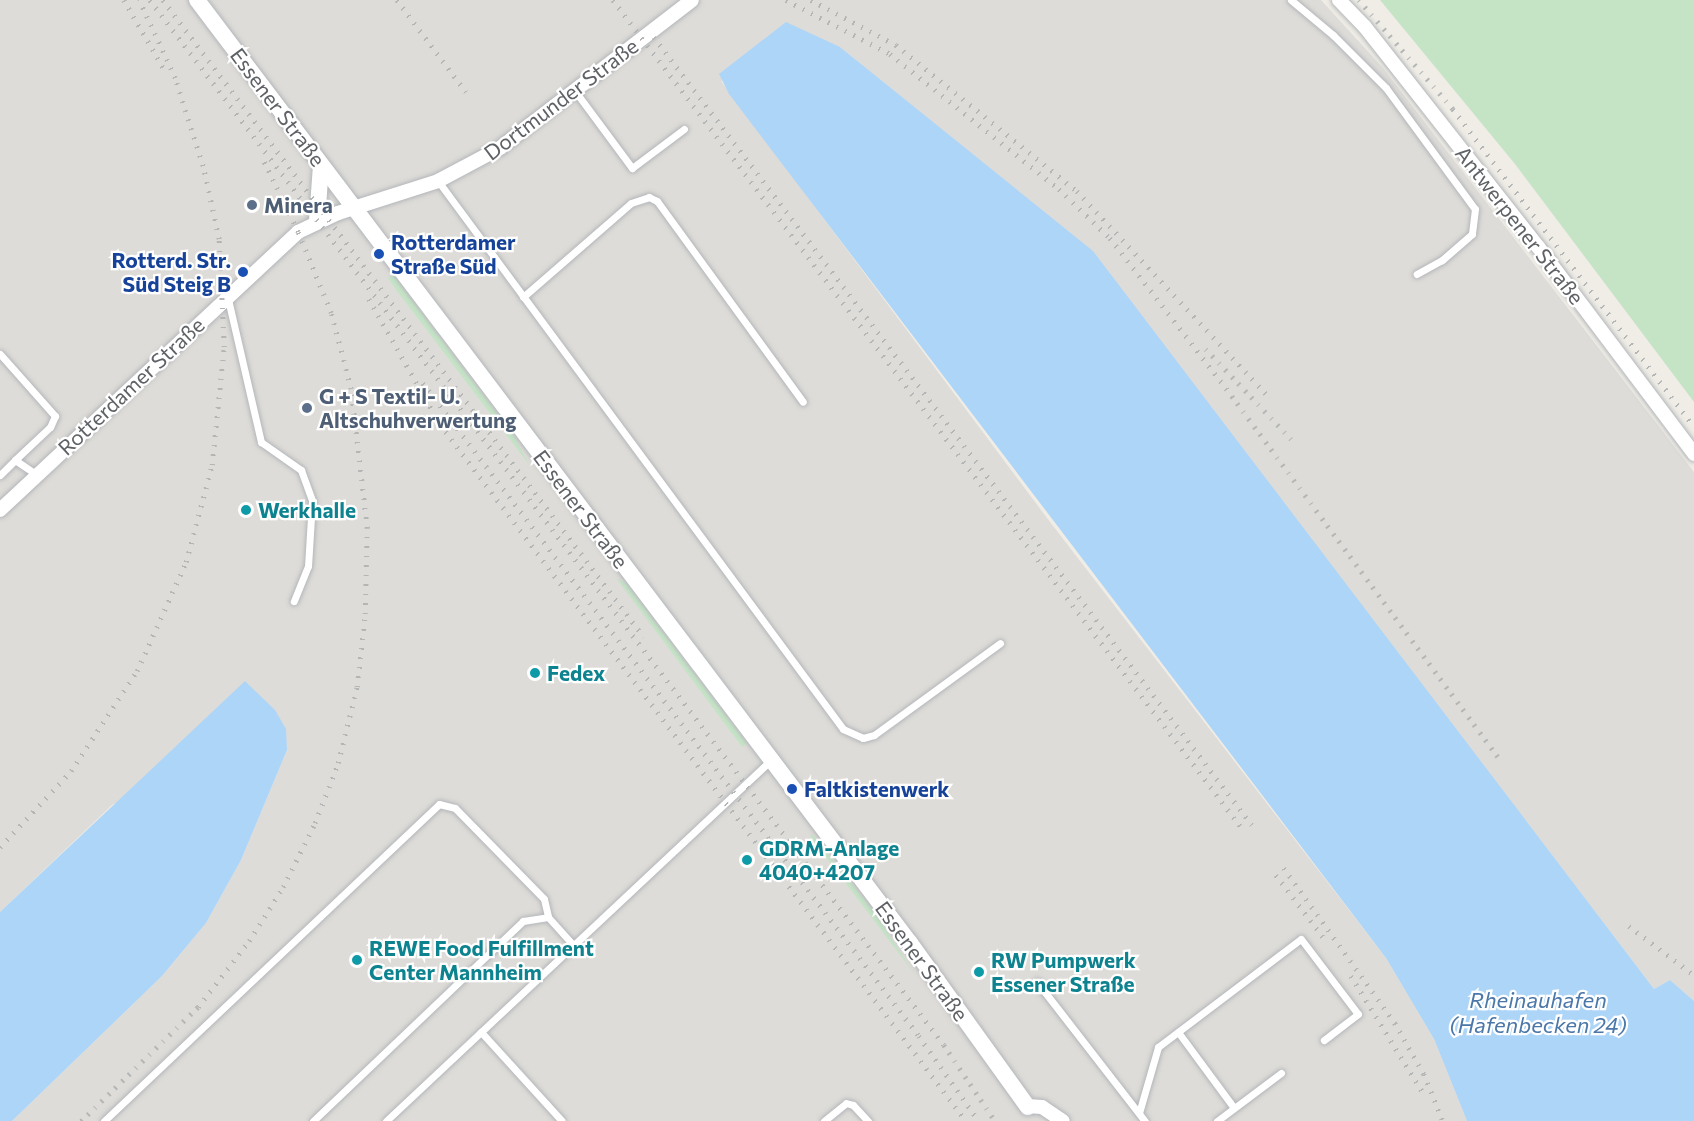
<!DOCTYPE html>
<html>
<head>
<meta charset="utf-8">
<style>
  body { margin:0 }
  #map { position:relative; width:1694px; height:1121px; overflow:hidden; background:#efede6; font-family:Commissioner,sans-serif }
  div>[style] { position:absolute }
  .industrial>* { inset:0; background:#dedcd8 }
  .green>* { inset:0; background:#c5e4c6 }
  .water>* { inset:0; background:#add5f8 }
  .roads { filter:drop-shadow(0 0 2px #b3b6ba) drop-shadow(0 0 2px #b3b6ba) }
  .service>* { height:7px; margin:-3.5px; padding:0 3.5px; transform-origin:3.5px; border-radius:3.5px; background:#fff }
  .minor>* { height:14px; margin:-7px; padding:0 7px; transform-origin:7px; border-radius:7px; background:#fff }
  .tertiary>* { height:16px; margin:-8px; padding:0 8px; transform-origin:8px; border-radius:8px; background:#fff }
  .rail>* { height:4.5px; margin-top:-2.25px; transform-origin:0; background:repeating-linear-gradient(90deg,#b4b5b5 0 1.5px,transparent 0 9.5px) }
  .dots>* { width:16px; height:16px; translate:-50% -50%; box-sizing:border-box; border:3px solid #fff; border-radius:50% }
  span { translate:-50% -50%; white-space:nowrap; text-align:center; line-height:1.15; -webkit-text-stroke:4.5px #fff; paint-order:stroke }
  .street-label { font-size:21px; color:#5e6165 }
  .service-label { font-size:21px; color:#4e5e75; font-weight:700 }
  .left { translate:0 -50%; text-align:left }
  .transit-label { font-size:21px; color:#164399; font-weight:700 }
  .right { translate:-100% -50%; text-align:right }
  .culture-label { font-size:21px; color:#0d838f; font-weight:700 }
  .water-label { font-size:22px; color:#4b77a9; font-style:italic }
</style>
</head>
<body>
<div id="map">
  <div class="industrial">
    <i style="clip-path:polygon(0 0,1321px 0,1383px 68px,1694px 472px,1694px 1001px,1670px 980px,1654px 989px,1092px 252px,840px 47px,721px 81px,1047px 518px,1386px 958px,1434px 1039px,1467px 1121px,12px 1121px,162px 976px,206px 923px,241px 860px,287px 750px,113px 804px,0 912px)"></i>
  </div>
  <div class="green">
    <i style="clip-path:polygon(1380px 0,1694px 0,1694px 402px,1515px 164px)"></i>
    <i style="clip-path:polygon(393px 274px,514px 436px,530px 466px,397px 291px,388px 278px)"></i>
    <i style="clip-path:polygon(617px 579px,626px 583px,747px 743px,742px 747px)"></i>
    <i style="clip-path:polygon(812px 834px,872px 909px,916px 976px,810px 836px)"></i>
  </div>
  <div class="water">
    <i style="clip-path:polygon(786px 22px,840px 47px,1093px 251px,1654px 989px,1670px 980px,1694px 1001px,1694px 1121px,1467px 1121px,1434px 1039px,1386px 958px,729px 94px,719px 74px)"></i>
    <i style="clip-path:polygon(245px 681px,275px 710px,286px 729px,287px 750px,241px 860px,206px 923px,162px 976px,12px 1121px,0 1121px,0 912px)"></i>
  </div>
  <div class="roads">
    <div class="service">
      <i style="left:1291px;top:0;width:55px;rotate:39.8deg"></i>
      <i style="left:1333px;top:35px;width:75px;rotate:45deg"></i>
      <i style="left:1386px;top:88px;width:150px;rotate:53.7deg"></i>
      <i style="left:1475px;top:209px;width:25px;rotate:97deg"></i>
      <i style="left:1472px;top:234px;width:40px;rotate:139deg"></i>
      <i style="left:1442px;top:260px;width:29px;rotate:151deg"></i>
      <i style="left:575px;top:91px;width:96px;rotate:53.5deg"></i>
      <i style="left:632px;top:168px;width:65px;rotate:-36.9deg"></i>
      <i style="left:438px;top:181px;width:681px;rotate:53.53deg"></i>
      <i style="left:843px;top:729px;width:22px;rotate:24deg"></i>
      <i style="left:863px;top:738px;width:11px;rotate:-15deg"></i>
      <i style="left:874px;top:735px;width:156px;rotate:-36.1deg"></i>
      <i style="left:523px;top:297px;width:143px;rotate:-41deg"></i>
      <i style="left:631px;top:203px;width:19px;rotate:-18deg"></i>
      <i style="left:649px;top:197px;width:9px;rotate:27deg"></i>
      <i style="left:657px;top:201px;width:248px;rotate:54deg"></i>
      <i style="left:228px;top:299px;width:147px;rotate:77deg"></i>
      <i style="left:261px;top:442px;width:49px;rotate:35deg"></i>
      <i style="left:301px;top:470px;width:33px;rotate:70deg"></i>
      <i style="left:312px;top:501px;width:65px;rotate:93.5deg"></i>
      <i style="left:308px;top:566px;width:38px;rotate:112deg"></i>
      <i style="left:0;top:354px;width:83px;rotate:48.4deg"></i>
      <i style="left:55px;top:416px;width:12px;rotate:114deg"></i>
      <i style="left:50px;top:427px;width:48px;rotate:136.7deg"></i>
      <i style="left:0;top:475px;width:21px;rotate:-45deg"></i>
      <i style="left:15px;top:460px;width:27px;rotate:34deg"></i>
      <i style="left:1037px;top:982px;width:176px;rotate:52.2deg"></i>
      <i style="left:481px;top:1032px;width:120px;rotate:47.7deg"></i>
      <i style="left:1178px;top:1032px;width:94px;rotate:53.6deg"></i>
      <i style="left:1139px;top:1113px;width:69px;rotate:-73.9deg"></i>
      <i style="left:1158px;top:1047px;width:179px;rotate:-37.1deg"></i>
      <i style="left:1301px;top:939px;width:94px;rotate:52.8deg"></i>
      <i style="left:1358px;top:1014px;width:43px;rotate:142.6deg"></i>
      <i style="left:104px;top:1121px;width:461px;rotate:-43.4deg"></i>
      <i style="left:439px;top:804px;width:16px;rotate:14deg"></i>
      <i style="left:455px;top:808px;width:127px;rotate:45.6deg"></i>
      <i style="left:544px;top:899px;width:18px;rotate:77deg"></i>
      <i style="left:548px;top:917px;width:38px;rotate:48deg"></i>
      <i style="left:313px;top:1121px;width:290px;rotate:-43.6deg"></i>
      <i style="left:523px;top:921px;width:25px;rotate:-9deg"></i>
      <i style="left:386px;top:1121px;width:528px;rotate:-43.16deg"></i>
      <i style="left:824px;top:1121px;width:28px;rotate:-39deg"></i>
      <i style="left:846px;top:1103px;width:7px;rotate:16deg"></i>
      <i style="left:853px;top:1105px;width:22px;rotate:47deg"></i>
      <i style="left:1217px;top:1121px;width:80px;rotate:-36.9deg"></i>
    </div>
    <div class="minor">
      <i style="left:1339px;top:0;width:37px;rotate:46deg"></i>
      <i style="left:1365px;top:27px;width:281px;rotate:51.8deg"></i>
      <i style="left:1539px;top:248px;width:258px;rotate:53deg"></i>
      <i style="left:0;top:510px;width:408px;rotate:-43deg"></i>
      <i style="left:298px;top:232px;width:44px;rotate:-25.4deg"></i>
      <i style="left:338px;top:213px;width:105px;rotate:-17.7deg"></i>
      <i style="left:438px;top:181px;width:70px;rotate:-28deg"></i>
      <i style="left:500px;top:148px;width:242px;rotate:-37.6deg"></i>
      <i style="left:1027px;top:1106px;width:15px;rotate:4deg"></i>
      <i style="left:1042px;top:1107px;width:25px;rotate:34deg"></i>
    </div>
    <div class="tertiary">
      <i style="left:197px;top:0;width:1182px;rotate:52.91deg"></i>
      <i style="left:910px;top:943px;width:202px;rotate:54.3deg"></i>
      <i style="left:317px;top:221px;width:56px;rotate:-85.9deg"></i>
    </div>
  </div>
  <div class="rail">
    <i style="left:124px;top:0;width:80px;rotate:59.9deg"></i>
    <i style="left:150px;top:0;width:1312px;rotate:52.77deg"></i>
    <i style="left:944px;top:1045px;width:92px;rotate:56.1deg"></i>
    <i style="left:163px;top:0;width:798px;rotate:52.94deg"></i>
    <i style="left:397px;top:0;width:115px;rotate:53.1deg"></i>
    <i style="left:613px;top:0;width:1043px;rotate:52.79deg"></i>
    <i style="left:786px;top:0;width:117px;rotate:27.4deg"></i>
    <i style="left:890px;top:54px;width:216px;rotate:38.6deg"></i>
    <i style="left:1059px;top:189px;width:71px;rotate:43.9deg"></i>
    <i style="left:1110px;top:238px;width:200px;rotate:52.3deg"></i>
    <i style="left:1232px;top:396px;width:448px;rotate:53.6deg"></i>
    <i style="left:811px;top:0;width:96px;rotate:27.9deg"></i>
    <i style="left:896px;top:45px;width:233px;rotate:38.9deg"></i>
    <i style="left:1077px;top:191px;width:280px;rotate:47deg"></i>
    <i style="left:1359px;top:0;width:144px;rotate:49.2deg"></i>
    <i style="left:1453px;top:109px;width:398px;rotate:52.8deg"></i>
    <i style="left:654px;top:37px;width:989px;rotate:52.81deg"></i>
    <i style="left:369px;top:299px;width:144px;rotate:60.4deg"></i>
    <i style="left:440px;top:424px;width:873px;rotate:52.96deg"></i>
    <i style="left:1206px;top:349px;width:124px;rotate:46.6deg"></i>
    <i style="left:423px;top:383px;width:820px;rotate:52.78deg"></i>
    <i style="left:919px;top:1036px;width:104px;rotate:54.8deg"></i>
    <i style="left:0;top:847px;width:104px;rotate:-46.9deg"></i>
    <i style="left:71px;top:771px;width:120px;rotate:-56.6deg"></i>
    <i style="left:137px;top:671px;width:120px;rotate:-65.8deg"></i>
    <i style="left:186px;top:562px;width:100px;rotate:-75deg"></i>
    <i style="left:212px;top:465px;width:119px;rotate:-84.2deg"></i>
    <i style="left:224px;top:347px;width:108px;rotate:-92.7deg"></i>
    <i style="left:219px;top:239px;width:75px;rotate:-102.4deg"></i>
    <i style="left:203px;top:166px;width:92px;rotate:-107.7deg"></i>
    <i style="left:175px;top:78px;width:86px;rotate:-114.8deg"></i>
    <i style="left:1284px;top:868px;width:191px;rotate:54.4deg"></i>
    <i style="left:1395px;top:1023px;width:59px;rotate:60.4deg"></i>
    <i style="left:1424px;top:1074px;width:51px;rotate:68deg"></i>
    <i style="left:1276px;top:875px;width:78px;rotate:52.8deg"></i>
    <i style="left:1629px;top:926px;width:81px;rotate:37deg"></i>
    <i style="left:1351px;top:976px;width:141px;rotate:58.3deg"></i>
    <i style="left:81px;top:1121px;width:163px;rotate:-44.3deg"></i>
    <i style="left:198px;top:1007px;width:83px;rotate:-52.3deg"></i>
    <i style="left:249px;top:941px;width:64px;rotate:-57.8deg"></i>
    <i style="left:283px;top:887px;width:72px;rotate:-63.4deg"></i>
    <i style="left:315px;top:823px;width:64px;rotate:-69deg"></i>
    <i style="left:338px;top:763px;width:78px;rotate:-76deg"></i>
    <i style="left:357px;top:687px;width:73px;rotate:-83.7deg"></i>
    <i style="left:365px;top:614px;width:86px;rotate:-88.7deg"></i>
    <i style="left:367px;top:528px;width:140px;rotate:-96.6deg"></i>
    <i style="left:351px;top:389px;width:79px;rotate:-104.7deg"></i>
    <i style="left:331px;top:313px;width:87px;rotate:-112.2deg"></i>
    <i style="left:298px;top:232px;width:82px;rotate:-115.9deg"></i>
  </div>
  <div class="dots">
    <i style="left:252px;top:205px;background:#5c6f8a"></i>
    <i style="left:379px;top:254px;background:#1a4fb4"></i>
    <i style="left:243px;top:272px;background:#1a4fb4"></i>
    <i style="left:307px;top:408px;background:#5c6f8a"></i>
    <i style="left:246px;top:510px;background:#0f9aa8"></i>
    <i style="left:535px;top:673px;background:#0f9aa8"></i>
    <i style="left:792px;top:789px;background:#1a4fb4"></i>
    <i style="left:747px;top:860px;background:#0f9aa8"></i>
    <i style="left:357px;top:960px;background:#0f9aa8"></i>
    <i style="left:979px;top:972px;background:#0f9aa8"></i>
  </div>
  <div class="street-label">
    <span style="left:561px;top:99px;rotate:-37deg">Dortmunder Straße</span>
    <span style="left:278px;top:107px;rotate:53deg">Essener Straße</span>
    <span style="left:1520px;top:225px;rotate:52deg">Antwerpener Straße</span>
    <span style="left:131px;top:386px;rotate:-43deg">Rotterdamer Straße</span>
    <span style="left:581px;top:509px;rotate:53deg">Essener Straße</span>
    <span style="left:922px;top:961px;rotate:54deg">Essener Straße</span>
  </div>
  <div class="service-label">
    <span class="left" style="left:264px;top:205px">Minera</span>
    <span class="left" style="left:319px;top:408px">G + S Textil- U.<br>Altschuhverwertung</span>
  </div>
  <div class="transit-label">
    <span class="left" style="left:391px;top:254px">Rotterdamer<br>Straße Süd</span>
    <span class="right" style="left:231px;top:272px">Rotterd. Str.<br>Süd Steig B</span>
    <span class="left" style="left:804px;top:789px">Faltkistenwerk</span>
  </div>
  <div class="culture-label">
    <span class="left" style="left:258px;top:510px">Werkhalle</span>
    <span class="left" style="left:547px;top:673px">Fedex</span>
    <span class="left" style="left:759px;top:860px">GDRM-Anlage<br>4040+4207</span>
    <span class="left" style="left:369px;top:960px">REWE Food Fulfillment<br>Center Mannheim</span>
    <span class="left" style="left:991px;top:972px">RW Pumpwerk<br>Essener Straße</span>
  </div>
  <div class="water-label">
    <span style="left:1538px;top:1012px">Rheinauhafen<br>(Hafenbecken 24)</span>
  </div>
</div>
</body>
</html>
